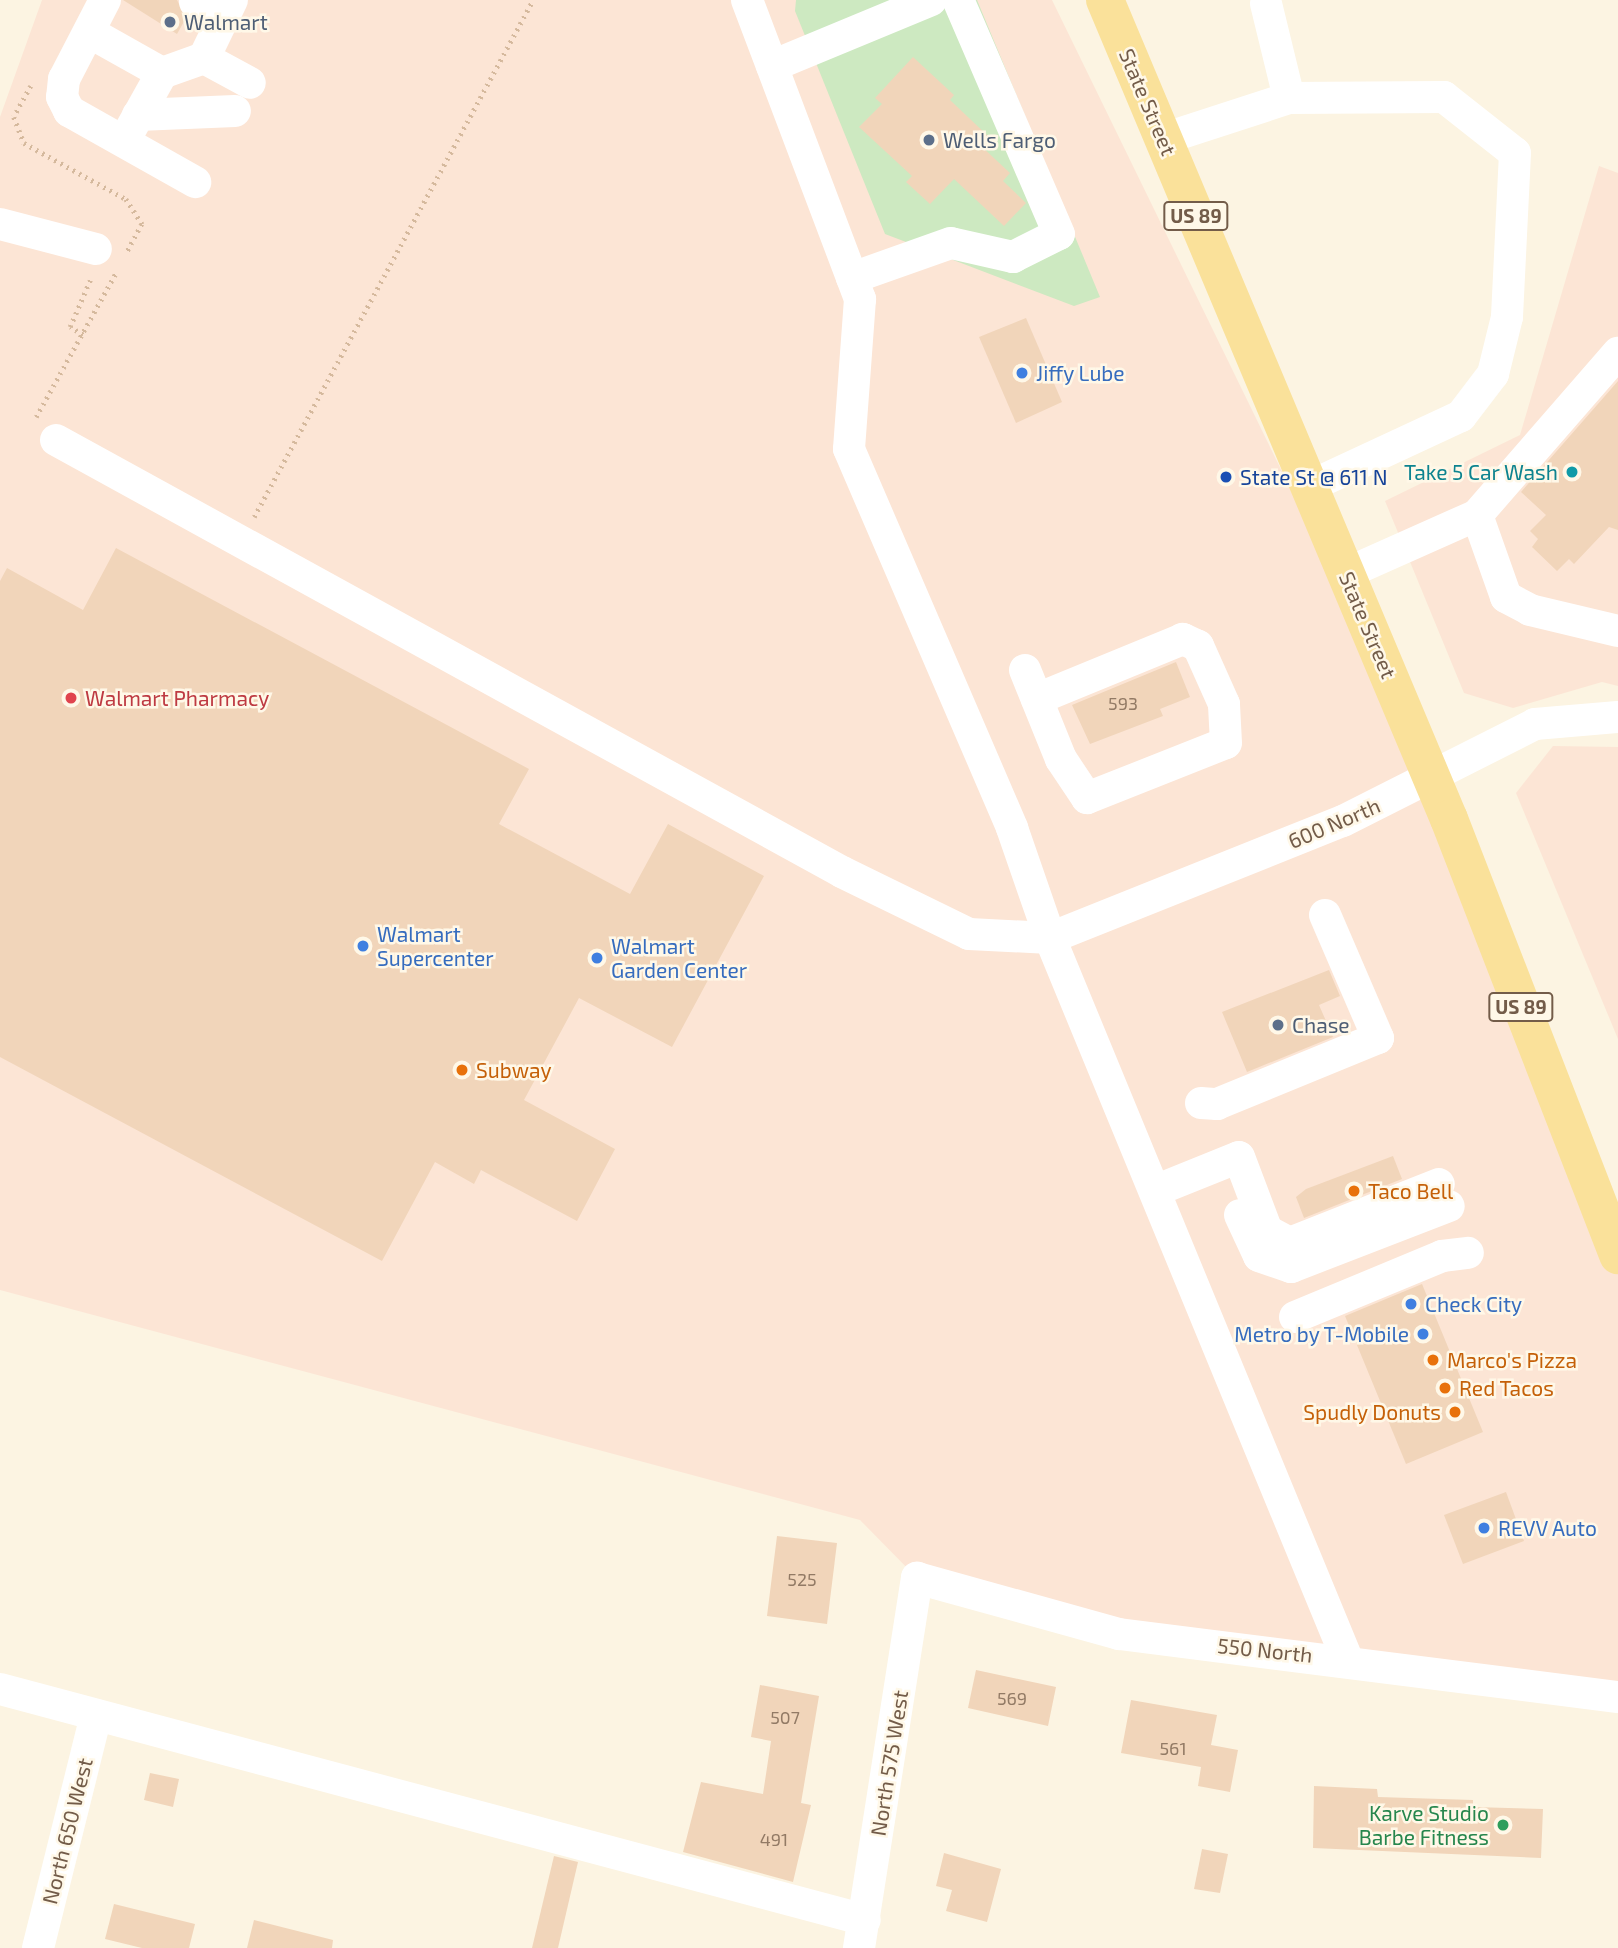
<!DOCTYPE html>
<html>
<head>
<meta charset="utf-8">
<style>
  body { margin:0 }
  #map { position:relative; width:1618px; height:1948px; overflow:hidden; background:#fcf4e2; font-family:"Exo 2",sans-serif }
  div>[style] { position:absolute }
  .commercial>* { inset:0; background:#fce5d5 }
  .green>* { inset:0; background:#cde9c1 }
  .building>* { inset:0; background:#f1d5ba }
  .path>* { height:4.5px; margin-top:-2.25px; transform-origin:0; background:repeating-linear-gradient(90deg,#d5b99d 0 2px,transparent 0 7px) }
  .minor>* { height:32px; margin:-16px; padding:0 16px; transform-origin:16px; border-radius:16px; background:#fff }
  .major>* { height:38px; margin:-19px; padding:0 19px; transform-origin:19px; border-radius:19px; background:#fae19a }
  .dots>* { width:19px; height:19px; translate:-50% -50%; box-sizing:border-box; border:4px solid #fff8e8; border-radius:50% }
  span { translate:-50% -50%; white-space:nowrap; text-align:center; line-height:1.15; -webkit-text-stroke:5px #fff8e8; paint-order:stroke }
  .number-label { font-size:18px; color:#927a65 }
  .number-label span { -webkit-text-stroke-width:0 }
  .shield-label span { padding:2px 5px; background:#fff8e8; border:2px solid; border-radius:5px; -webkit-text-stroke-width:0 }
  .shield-label { font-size:19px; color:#735c49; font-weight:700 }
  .service-label { font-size:21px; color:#4e5e75 }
  .left { translate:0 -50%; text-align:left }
  .street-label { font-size:21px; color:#735c49 }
  .shop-label { font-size:21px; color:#366cbe }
  .right { translate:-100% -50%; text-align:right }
  .culture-label { font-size:21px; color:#0d838f }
  .transit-label { font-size:21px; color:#164399 }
  .health-label { font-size:21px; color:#be3a42 }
  .food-label { font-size:21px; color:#c56008 }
  .leisure-label { font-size:21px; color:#27864d }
</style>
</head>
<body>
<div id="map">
  <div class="commercial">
    <i style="clip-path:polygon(42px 0,1052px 0,1432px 779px,1618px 1240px,1618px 1697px,1119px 1634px,917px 1578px,860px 1520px,0 1290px,0 117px)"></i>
    <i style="clip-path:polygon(1599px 166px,1618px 173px,1618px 686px,1602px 682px,1513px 708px,1464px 693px,1385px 501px,1520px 435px)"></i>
    <i style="clip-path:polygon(1553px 746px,1618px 747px,1618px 1039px,1516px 793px)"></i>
  </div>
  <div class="green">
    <i style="clip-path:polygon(796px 0,977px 0,1100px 297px,1074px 306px,885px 234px,795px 11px)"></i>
  </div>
  <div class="building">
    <i style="clip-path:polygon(123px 0,177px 0,186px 18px,177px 34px)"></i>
    <i style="clip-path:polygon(913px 57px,954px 95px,950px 100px,988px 136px,980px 145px,1010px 173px,1003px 181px,1026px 203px,1004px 226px,954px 179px,930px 204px,906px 182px,912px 176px,859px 127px,882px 104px,875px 98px)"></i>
    <i style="clip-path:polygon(1026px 318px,1062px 402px,1016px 423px,979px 337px)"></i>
    <i style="clip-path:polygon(1618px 381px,1618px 530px,1609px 527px,1574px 564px,1569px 559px,1557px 571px,1532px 547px,1538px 539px,1530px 531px,1546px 515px,1521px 492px)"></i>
    <i style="clip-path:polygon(116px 548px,529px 769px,499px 824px,630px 894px,668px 824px,764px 876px,672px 1047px,579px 998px,524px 1100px,615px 1149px,577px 1221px,481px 1170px,474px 1184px,435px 1162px,382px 1261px,0 1057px,0 581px,7px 568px,83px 610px)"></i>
    <i style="clip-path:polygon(1176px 662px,1190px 697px,1160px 709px,1163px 716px,1090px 744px,1072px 705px)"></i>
    <i style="clip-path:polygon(1329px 970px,1340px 996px,1319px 1005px,1333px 1037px,1247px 1072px,1222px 1012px)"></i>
    <i style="clip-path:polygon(1393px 1156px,1402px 1179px,1304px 1218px,1296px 1197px,1306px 1189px)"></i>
    <i style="clip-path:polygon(1422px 1284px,1483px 1432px,1406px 1464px,1345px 1316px)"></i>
    <i style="clip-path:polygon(1506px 1492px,1524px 1541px,1463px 1564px,1444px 1515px)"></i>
    <i style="clip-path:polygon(777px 1536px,837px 1543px,827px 1624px,767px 1616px)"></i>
    <i style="clip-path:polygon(976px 1670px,1056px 1687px,1048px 1726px,968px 1708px)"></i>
    <i style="clip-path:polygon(760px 1685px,819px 1696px,801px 1803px,811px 1805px,793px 1882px,683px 1852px,701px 1782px,763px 1794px,771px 1741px,751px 1737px)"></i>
    <i style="clip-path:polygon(1131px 1700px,1217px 1715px,1211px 1745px,1238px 1750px,1230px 1792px,1198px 1786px,1201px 1767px,1121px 1753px)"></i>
    <i style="clip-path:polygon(150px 1773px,179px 1779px,173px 1807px,144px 1800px)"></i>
    <i style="clip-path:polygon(1314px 1786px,1377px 1789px,1378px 1797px,1473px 1800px,1473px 1807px,1543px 1809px,1541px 1858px,1313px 1848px)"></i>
    <i style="clip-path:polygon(1202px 1849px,1228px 1854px,1220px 1893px,1194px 1889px)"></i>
    <i style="clip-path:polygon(944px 1853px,1001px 1869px,987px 1922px,946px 1911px,952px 1890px,936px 1886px)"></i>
    <i style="clip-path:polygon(554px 1856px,578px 1862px,558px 1948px,532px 1948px)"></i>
    <i style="clip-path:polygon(114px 1904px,195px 1924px,189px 1948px,142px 1948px,105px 1939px)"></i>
    <i style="clip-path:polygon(254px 1920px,333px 1940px,332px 1948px,247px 1948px)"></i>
  </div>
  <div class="path">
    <i style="left:31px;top:86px;width:35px;rotate:119deg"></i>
    <i style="left:14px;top:117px;width:28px;rotate:69deg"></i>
    <i style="left:24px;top:143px;width:116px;rotate:28.8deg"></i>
    <i style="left:126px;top:199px;width:30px;rotate:57deg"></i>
    <i style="left:142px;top:224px;width:34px;rotate:118deg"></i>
    <i style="left:83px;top:335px;width:15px;rotate:-148deg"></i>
    <i style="left:70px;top:327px;width:53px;rotate:-66.8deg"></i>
    <i style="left:36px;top:417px;width:167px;rotate:-61deg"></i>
    <i style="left:254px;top:517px;width:587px;rotate:-61.65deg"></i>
  </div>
  <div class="minor">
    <i style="left:105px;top:0;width:89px;rotate:117.4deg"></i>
    <i style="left:64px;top:79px;width:18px;rotate:96deg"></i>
    <i style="left:62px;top:97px;width:16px;rotate:63deg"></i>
    <i style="left:69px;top:111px;width:145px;rotate:29.4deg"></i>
    <i style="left:747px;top:0;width:320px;rotate:69.3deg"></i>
    <i style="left:860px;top:299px;width:150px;rotate:94.2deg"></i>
    <i style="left:849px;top:449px;width:413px;rotate:66.7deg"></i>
    <i style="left:1012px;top:828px;width:116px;rotate:70.9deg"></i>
    <i style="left:1050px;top:938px;width:780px;rotate:67.61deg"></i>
    <i style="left:195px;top:2px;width:32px;rotate:28deg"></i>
    <i style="left:89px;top:32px;width:84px;rotate:29.3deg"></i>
    <i style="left:204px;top:58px;width:52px;rotate:28.5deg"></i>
    <i style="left:772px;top:66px;width:172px;rotate:-22.5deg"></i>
    <i style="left:1289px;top:98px;width:155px;rotate:-0.4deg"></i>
    <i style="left:1444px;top:97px;width:90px;rotate:38.3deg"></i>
    <i style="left:1515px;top:153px;width:164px;rotate:92.8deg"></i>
    <i style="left:1507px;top:317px;width:59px;rotate:103.8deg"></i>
    <i style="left:1493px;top:374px;width:53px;rotate:127.3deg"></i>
    <i style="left:1461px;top:416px;width:166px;rotate:155.1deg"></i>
    <i style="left:138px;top:115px;width:97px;rotate:-2.4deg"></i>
    <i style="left:1163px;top:139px;width:133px;rotate:-18deg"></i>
    <i style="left:1289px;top:98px;width:97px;rotate:-103.7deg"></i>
    <i style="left:124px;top:141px;width:78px;rotate:-60.8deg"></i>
    <i style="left:162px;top:73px;width:45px;rotate:-19.7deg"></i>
    <i style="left:204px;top:58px;width:64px;rotate:-64.2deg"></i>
    <i style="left:0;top:224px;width:99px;rotate:14.6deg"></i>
    <i style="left:852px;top:278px;width:105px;rotate:-19.5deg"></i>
    <i style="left:951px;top:243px;width:64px;rotate:12.7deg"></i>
    <i style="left:1013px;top:257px;width:51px;rotate:-26.6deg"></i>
    <i style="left:1059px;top:234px;width:255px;rotate:-113.3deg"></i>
    <i style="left:56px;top:440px;width:897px;rotate:28.79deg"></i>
    <i style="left:842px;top:872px;width:141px;rotate:26deg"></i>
    <i style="left:969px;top:934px;width:81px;rotate:2.8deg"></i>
    <i style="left:1050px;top:938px;width:315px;rotate:-21.8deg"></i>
    <i style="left:1343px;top:821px;width:215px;rotate:-26.8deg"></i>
    <i style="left:1535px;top:724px;width:83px;rotate:-4.8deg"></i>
    <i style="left:1477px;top:515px;width:87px;rotate:70.5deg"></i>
    <i style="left:1506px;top:597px;width:27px;rotate:28deg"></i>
    <i style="left:1530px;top:610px;width:90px;rotate:13.4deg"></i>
    <i style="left:1347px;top:573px;width:142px;rotate:-24deg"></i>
    <i style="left:1477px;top:515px;width:215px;rotate:-49deg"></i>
    <i style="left:1025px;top:670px;width:96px;rotate:68deg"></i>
    <i style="left:1061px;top:759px;width:47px;rotate:56.3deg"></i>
    <i style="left:1087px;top:798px;width:149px;rotate:-21.6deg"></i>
    <i style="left:1226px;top:743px;width:39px;rotate:-93deg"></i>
    <i style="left:1224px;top:704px;width:64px;rotate:-114.1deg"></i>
    <i style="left:1198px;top:646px;width:17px;rotate:-155deg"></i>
    <i style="left:1183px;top:639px;width:158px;rotate:157.7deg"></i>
    <i style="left:1201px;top:1103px;width:16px;rotate:4deg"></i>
    <i style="left:1217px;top:1104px;width:174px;rotate:-22.3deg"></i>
    <i style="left:1378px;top:1038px;width:134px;rotate:-113.3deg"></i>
    <i style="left:1157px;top:1190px;width:88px;rotate:-21.9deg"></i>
    <i style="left:1239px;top:1157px;width:79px;rotate:69.3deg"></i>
    <i style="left:1267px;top:1231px;width:26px;rotate:28deg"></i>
    <i style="left:1290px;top:1243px;width:160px;rotate:-21.6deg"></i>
    <i style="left:1240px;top:1215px;width:45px;rotate:65.1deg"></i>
    <i style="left:1259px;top:1256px;width:34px;rotate:19deg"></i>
    <i style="left:1291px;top:1267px;width:169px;rotate:-21.1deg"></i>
    <i style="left:1295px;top:1317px;width:159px;rotate:-22.5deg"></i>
    <i style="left:1442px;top:1256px;width:26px;rotate:-7deg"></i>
    <i style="left:0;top:1689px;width:895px;rotate:14.95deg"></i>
    <i style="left:38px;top:1948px;width:240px;rotate:-76deg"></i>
    <i style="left:859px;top:1948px;width:375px;rotate:-81.1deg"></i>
    <i style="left:917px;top:1578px;width:210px;rotate:15.5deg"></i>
    <i style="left:1119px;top:1634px;width:503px;rotate:7.2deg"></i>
  </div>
  <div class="major">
    <i style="left:1105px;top:0;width:888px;rotate:67.22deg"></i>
    <i style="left:1449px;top:819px;width:468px;rotate:68.8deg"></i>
  </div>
  <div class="dots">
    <i style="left:170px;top:22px;background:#5c6f8a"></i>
    <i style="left:929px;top:140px;background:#5c6f8a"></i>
    <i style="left:1022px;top:373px;background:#3f7fe0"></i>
    <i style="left:1572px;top:472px;background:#0f9aa8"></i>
    <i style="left:1226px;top:477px;background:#1a4fb4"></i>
    <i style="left:71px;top:698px;background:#e0444e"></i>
    <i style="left:363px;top:946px;background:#3f7fe0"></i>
    <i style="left:597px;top:958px;background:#3f7fe0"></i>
    <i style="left:1278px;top:1025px;background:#5c6f8a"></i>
    <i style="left:462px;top:1070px;background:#e8710a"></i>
    <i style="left:1354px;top:1191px;background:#e8710a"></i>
    <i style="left:1411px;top:1304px;background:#3f7fe0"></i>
    <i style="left:1423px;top:1334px;background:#3f7fe0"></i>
    <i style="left:1433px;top:1360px;background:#e8710a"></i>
    <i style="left:1445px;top:1388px;background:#e8710a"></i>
    <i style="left:1455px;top:1412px;background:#e8710a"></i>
    <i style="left:1484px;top:1528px;background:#3f7fe0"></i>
    <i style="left:1503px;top:1825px;background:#2e9e5b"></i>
  </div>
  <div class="number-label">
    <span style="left:1123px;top:703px">593</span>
    <span style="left:802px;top:1579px">525</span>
    <span style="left:1012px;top:1698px">569</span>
    <span style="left:785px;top:1717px">507</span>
    <span style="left:1173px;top:1748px">561</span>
    <span style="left:774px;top:1839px">491</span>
  </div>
  <div class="shield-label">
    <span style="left:1196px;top:216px">US 89</span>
    <span style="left:1521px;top:1007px">US 89</span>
  </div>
  <div class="service-label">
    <span class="left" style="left:184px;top:22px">Walmart</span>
    <span class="left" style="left:943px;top:140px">Wells Fargo</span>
    <span class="left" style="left:1292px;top:1025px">Chase</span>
  </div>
  <div class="street-label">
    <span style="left:1148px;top:102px;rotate:67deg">State Street</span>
    <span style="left:1368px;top:625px;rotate:67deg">State Street</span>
    <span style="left:1334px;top:823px;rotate:-23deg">600 North</span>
    <span style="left:1265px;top:1650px;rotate:6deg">550 North</span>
    <span style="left:889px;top:1763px;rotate:-81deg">North 575 West</span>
    <span style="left:67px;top:1831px;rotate:-76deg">North 650 West</span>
  </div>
  <div class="shop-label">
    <span class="left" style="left:1036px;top:373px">Jiffy Lube</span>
    <span class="left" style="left:377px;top:946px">Walmart<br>Supercenter</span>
    <span class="left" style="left:611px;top:958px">Walmart<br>Garden Center</span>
    <span class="left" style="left:1425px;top:1304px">Check City</span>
    <span class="right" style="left:1409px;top:1334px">Metro by T-Mobile</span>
    <span class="left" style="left:1498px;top:1528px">REVV Auto</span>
  </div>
  <div class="culture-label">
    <span class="right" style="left:1558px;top:472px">Take 5 Car Wash</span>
  </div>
  <div class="transit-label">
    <span class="left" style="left:1240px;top:477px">State St @ 611 N</span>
  </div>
  <div class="health-label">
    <span class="left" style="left:85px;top:698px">Walmart Pharmacy</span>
  </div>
  <div class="food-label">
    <span class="left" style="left:476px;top:1070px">Subway</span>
    <span class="left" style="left:1368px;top:1191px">Taco Bell</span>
    <span class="left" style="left:1447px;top:1360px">Marco's Pizza</span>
    <span class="left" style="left:1459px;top:1388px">Red Tacos</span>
    <span class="right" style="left:1441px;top:1412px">Spudly Donuts</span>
  </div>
  <div class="leisure-label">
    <span class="right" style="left:1489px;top:1825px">Karve Studio<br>Barbe Fitness</span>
  </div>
</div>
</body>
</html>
